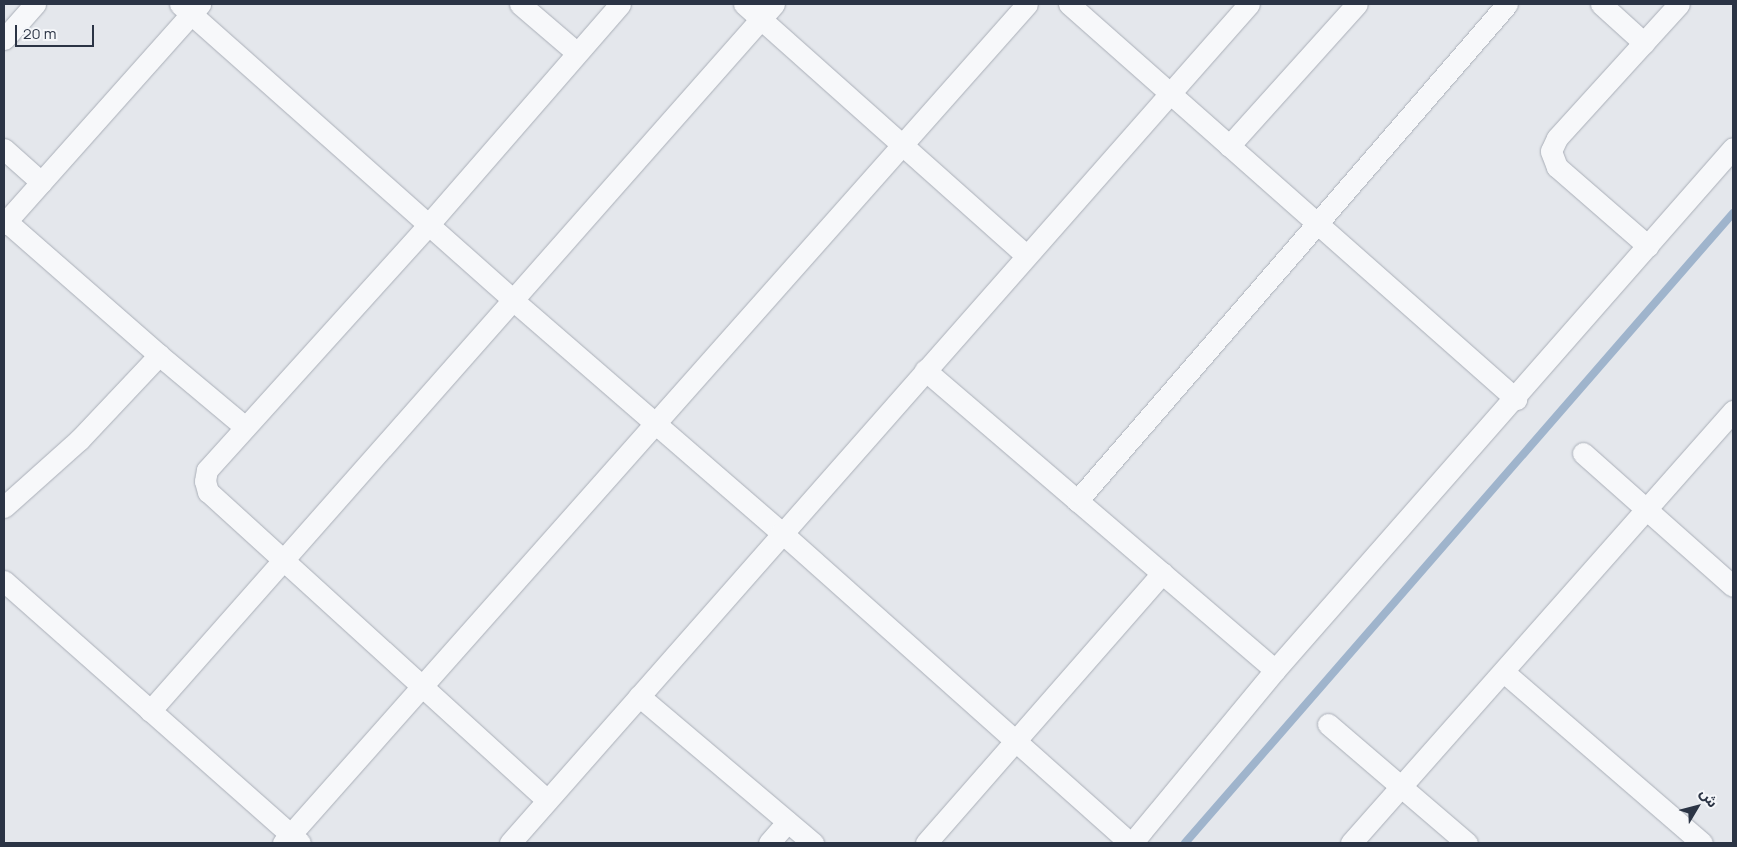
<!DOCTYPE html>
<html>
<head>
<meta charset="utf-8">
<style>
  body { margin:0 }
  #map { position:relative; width:1737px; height:847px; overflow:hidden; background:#e4e7ec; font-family:Manrope,"Noto Sans Arabic",sans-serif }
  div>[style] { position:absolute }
  .stream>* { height:8px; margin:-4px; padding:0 4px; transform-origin:4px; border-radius:4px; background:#9fb4cc }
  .roads { filter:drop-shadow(0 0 1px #a9aeb7) drop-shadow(0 0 1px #a9aeb7) }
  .minor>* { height:21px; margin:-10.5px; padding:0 10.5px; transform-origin:10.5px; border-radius:10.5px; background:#f7f8fa }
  span { translate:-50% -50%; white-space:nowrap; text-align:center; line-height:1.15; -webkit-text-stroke:5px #f4f6f9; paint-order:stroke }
  .frame { position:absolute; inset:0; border:5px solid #2b3445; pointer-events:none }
  .north { position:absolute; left:1672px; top:782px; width:50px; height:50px; -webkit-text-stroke:4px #f4f6f9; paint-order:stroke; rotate:53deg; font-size:14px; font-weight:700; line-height:20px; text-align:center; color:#2b3445 }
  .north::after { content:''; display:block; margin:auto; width:18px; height:22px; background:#2b3445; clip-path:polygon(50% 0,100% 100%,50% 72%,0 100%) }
  .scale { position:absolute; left:15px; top:25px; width:79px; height:22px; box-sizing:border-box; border:2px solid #2b3445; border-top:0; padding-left:6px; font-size:15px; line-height:18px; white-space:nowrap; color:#2b3445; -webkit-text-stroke:4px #f4f6f9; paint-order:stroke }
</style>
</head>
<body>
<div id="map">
  <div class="stream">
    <i style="left:1185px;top:843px;width:835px;rotate:-48.98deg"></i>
  </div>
  <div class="roads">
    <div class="minor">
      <i style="left:180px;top:4px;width:447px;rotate:41.6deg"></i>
      <i style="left:514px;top:301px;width:353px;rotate:40.9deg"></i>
      <i style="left:781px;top:532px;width:467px;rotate:41.7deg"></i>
      <i style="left:520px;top:4px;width:74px;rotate:40.6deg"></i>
      <i style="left:744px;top:4px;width:378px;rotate:41.7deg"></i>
      <i style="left:1069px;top:4px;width:597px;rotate:41.47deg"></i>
      <i style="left:1601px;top:4px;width:58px;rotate:42.2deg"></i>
      <i style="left:4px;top:39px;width:47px;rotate:-48.5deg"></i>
      <i style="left:1229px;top:146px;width:191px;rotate:-48deg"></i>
      <i style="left:4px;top:149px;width:50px;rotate:41.7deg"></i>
      <i style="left:4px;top:224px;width:295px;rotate:-48.3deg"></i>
      <i style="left:1648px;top:246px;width:121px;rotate:-139deg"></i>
      <i style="left:1557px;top:167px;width:17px;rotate:-111deg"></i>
      <i style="left:1551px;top:151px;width:14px;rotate:-65deg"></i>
      <i style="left:1557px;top:138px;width:181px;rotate:-47.7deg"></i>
      <i style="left:159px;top:355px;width:112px;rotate:39.9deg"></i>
      <i style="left:925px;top:370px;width:461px;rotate:40.6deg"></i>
      <i style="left:1583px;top:453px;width:200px;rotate:41.6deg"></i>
      <i style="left:1077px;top:501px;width:657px;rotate:-49.13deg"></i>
      <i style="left:4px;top:507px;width:101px;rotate:-41.8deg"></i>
      <i style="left:79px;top:440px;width:117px;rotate:-46.7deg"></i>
      <i style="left:159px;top:355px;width:203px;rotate:-138.8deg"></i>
      <i style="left:4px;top:581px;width:395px;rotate:41.5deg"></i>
      <i style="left:1505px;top:673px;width:260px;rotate:40.8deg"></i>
      <i style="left:639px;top:696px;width:228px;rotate:40.2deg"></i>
      <i style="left:150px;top:711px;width:943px;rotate:-48.57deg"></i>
      <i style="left:1328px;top:724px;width:183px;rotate:40.6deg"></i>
      <i style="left:547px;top:800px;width:458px;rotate:-137.7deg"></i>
      <i style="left:208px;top:492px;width:11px;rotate:-105deg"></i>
      <i style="left:205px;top:481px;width:11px;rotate:-80deg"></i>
      <i style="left:207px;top:470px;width:331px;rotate:-47.9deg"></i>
      <i style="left:429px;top:224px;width:291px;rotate:-49deg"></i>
      <i style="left:283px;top:843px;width:1121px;rotate:-48.43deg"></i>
      <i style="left:510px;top:843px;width:1118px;rotate:-48.63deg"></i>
      <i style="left:769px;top:843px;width:28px;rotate:-49deg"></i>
      <i style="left:926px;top:843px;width:359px;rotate:-48.8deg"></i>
      <i style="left:1132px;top:843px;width:224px;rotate:-50.4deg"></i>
      <i style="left:1275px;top:670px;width:694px;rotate:-48.74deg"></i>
      <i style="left:1351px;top:843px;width:577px;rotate:-48.51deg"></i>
    </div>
  </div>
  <div class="frame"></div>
  <div class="north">ش</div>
  <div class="scale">20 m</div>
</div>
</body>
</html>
